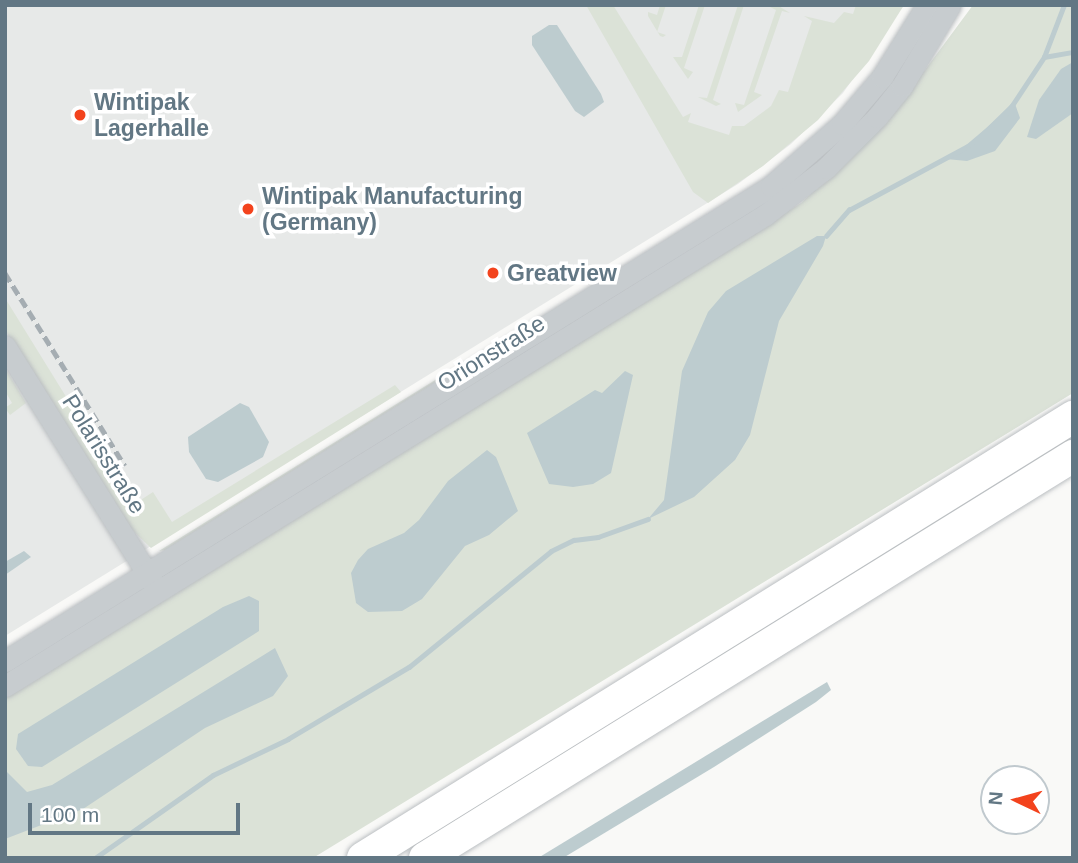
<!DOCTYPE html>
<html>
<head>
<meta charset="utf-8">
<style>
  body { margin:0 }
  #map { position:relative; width:1078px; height:863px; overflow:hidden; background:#f9f9f7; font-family:Arial,sans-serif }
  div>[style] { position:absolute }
  .built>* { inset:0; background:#e7e9e8 }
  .green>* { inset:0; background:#dbe2d7 }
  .water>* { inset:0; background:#bdcccf }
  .stream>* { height:4.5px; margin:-2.25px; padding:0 2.25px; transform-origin:2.25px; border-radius:2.25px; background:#bdcccf }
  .roads { filter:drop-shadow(0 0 2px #bbbfc2) drop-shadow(0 0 2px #bbbfc2) }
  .minor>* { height:21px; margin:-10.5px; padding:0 10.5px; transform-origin:10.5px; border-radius:10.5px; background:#c7cccf }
  .highway>* { height:32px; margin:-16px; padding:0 16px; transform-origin:16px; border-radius:16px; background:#fff }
  .rail>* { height:4.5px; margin-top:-2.25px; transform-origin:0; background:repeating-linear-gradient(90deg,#a5adb2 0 10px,transparent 0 15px) }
  .dots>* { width:19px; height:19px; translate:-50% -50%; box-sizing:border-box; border:4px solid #fff; border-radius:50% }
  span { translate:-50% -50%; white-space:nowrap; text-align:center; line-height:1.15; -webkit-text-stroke:7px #fff; paint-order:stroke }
  .poi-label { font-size:23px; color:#627784; font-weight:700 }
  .left { translate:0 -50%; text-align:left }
  .street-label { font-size:23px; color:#627784 }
  .frame { position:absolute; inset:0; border:7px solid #627784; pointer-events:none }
  .north { position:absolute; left:980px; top:765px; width:70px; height:70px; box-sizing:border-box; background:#fff; border:2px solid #c0c9ce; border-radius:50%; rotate:275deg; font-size:19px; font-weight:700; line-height:28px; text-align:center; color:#627784 }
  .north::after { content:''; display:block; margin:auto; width:24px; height:32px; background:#f3431d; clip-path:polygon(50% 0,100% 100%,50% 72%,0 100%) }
  .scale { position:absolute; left:28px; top:803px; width:212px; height:32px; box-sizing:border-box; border:4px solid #627784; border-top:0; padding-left:9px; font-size:21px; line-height:24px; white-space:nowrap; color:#627784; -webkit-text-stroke:5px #fff; paint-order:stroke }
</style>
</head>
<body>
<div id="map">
  <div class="built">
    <i style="clip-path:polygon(5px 5px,904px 5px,843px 93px,791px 144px,738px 184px,5px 636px)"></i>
  </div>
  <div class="green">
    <i style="clip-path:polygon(586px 5px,613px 5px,683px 117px,691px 113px,688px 122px,729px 135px,732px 126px,744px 126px,771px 106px,779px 90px,788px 92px,812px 21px,804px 16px,834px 23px,844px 12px,853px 14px,856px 5px,904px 5px,869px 61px,818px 120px,763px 166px,708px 203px,693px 192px)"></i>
    <i style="clip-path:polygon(660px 5px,666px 5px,657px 32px,666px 35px,663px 37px,660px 36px,648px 16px,648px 12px,657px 15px)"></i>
    <i style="clip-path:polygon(699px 5px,705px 5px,684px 68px,693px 72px,688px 79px,673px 57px,682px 57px)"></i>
    <i style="clip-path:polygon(738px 5px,744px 5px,713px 100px,721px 104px,716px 106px,698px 97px,707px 98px)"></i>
    <i style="clip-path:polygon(777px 5px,790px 13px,782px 11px,754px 92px,762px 95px,738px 112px,735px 103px,744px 105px,776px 10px,768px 6px)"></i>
    <i style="clip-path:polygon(973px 5px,1073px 5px,1073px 393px,313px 858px,5px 858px,5px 696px,801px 203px,885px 124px)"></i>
    <i style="clip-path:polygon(5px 298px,133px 505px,153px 492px,172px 522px,395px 385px,401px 392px,151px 548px,125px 523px,5px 330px)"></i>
    <i style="clip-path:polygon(531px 323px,165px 550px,159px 551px,524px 325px)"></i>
    <i style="clip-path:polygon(5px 368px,26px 403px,10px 415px,5px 408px,12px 403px,5px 391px)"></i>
  </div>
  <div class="water">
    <i style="clip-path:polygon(549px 25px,557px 25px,601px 94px,604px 102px,584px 117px,575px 111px,532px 45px,532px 36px)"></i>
    <i style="clip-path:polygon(1073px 62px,1073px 113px,1036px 139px,1027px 137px,1039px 100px,1061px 69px)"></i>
    <i style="clip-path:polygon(1014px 101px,1020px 118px,995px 151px,967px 161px,946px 159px,968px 146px)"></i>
    <i style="clip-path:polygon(817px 236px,826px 236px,823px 246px,779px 321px,750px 435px,735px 460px,694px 497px,648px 519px,664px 500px,682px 371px,708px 312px,726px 291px)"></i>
    <i style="clip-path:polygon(625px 371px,633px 375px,611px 473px,593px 484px,573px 487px,549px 484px,527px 433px,595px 390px,602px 393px)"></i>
    <i style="clip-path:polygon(240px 403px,249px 407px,269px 442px,263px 457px,218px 482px,206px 479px,189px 452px,188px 437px)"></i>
    <i style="clip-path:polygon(487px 450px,496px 457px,518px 511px,489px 535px,465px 546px,422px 599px,402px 611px,368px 612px,356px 603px,351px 573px,358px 560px,368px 549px,404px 533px,419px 520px,448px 481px)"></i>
    <i style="clip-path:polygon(24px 551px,31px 557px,5px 575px,5px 562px)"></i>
    <i style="clip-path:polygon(249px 596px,259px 601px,259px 631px,42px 767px,28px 766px,16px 749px,18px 734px,223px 607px)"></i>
    <i style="clip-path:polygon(275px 648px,288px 676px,273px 696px,205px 728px,83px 809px,5px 839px,5px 770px,27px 792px,52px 785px)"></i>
    <i style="clip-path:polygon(827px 682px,831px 690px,816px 702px,714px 767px,563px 858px,538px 858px)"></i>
  </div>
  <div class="stream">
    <i style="left:1044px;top:57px;width:29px;rotate:-10deg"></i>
    <i style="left:826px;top:236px;width:35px;rotate:-49deg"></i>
    <i style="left:849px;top:210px;width:135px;rotate:-28.3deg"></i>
    <i style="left:968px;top:146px;width:51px;rotate:-40.2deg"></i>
    <i style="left:1007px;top:113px;width:67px;rotate:-56.5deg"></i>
    <i style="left:1044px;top:57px;width:56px;rotate:-69deg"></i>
    <i style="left:95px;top:858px;width:144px;rotate:-35.1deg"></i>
    <i style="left:213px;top:775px;width:83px;rotate:-25.6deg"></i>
    <i style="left:288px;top:739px;width:141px;rotate:-30.8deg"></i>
    <i style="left:409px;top:667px;width:183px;rotate:-39.2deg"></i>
    <i style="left:551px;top:551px;width:25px;rotate:-26deg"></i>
    <i style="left:574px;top:540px;width:24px;rotate:-7deg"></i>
    <i style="left:598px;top:537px;width:53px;rotate:-19.8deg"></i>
  </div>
  <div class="roads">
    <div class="minor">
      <i style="left:5px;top:346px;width:281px;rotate:58deg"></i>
      <i style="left:5px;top:661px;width:901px;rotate:-31.8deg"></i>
      <i style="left:771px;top:186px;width:94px;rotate:-41.1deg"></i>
      <i style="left:842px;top:124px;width:62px;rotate:-49.6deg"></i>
      <i style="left:882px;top:77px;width:85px;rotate:-58deg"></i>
      <i style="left:5px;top:686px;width:894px;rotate:-31.79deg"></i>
      <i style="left:765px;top:215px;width:77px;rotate:-37.6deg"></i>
      <i style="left:826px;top:168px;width:72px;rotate:-45deg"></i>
      <i style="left:877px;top:117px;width:40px;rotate:-51deg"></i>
      <i style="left:902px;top:86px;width:94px;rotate:-59.3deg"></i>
    </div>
    <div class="highway">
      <i style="left:363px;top:858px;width:836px;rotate:-31.85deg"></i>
      <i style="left:425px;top:858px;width:763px;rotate:-31.81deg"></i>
    </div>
  </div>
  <div class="rail">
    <i style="left:5px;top:273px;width:227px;rotate:58.1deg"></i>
  </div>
  <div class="dots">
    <i style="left:80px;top:115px;background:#f3431d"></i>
    <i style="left:248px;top:209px;background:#f3431d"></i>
    <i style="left:493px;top:273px;background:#f3431d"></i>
  </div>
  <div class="poi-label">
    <span class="left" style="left:94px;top:115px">Wintipak<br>Lagerhalle</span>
    <span class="left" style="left:262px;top:209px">Wintipak Manufacturing<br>(Germany)</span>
    <span class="left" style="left:507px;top:273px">Greatview</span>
  </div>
  <div class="street-label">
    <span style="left:491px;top:353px;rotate:-32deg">Orionstraße</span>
    <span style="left:104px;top:454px;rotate:58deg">Polarisstraße</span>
  </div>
  <div class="frame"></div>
  <div class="north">N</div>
  <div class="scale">100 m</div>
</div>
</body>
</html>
